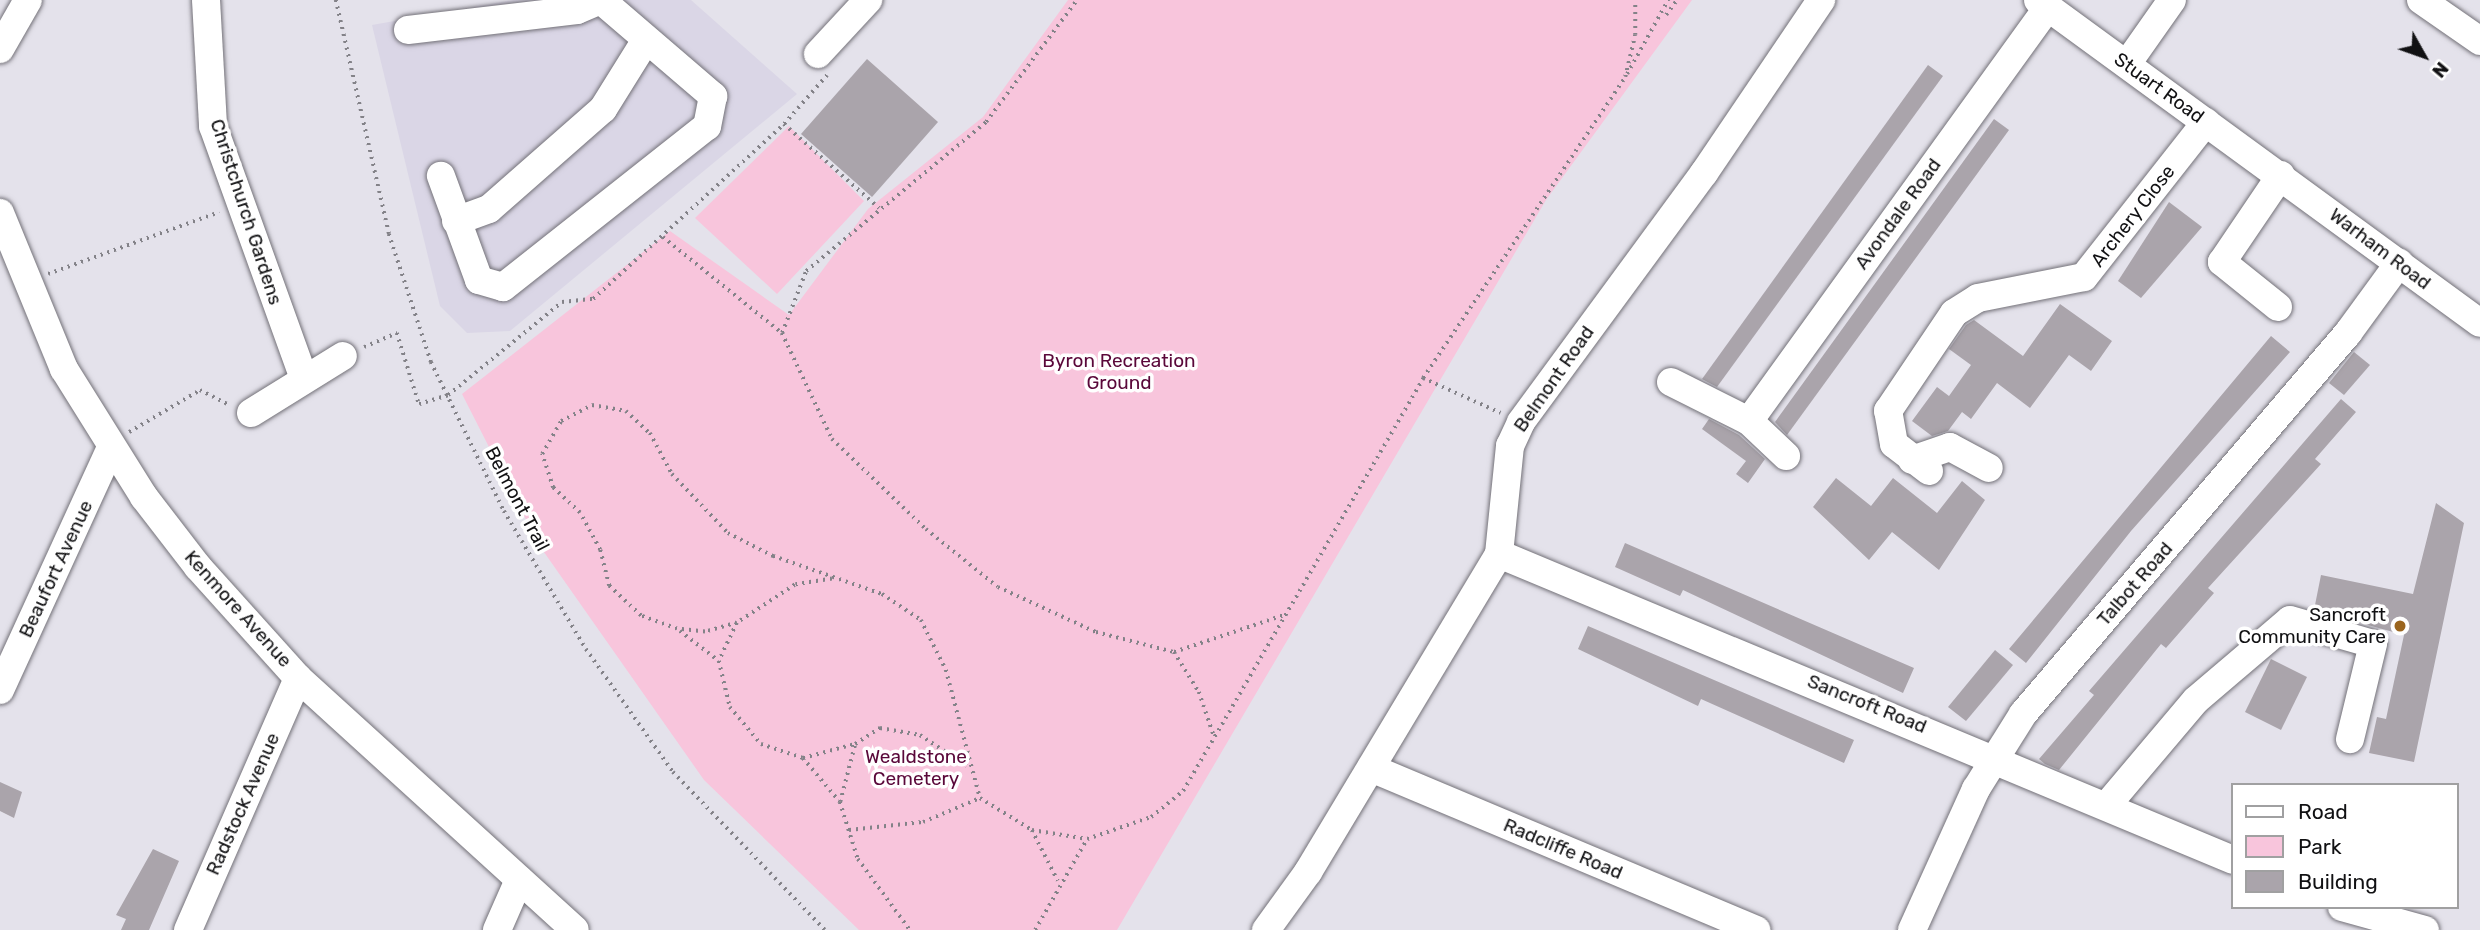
<!DOCTYPE html>
<html>
<head>
<meta charset="utf-8">
<style>
  body { margin:0 }
  #map { position:relative; width:2480px; height:930px; overflow:hidden; background:#e4e2eb; font-family:Rubik,sans-serif }
  div>[style] { position:absolute }
  .built>* { inset:0; background:#dad6e6 }
  .green>* { inset:0; background:#f8c5dc }
  .building>* { inset:0; background:#aaa4ab }
  .path>* { height:3.5px; margin-top:-1.75px; transform-origin:0; background:repeating-linear-gradient(90deg,#838288 0 2px,transparent 0 7px) }
  .roads { filter:drop-shadow(0 0 2px #737178) drop-shadow(0 0 2px #737178) }
  .minor>* { height:28px; margin:-14px; padding:0 14px; transform-origin:14px; border-radius:14px; background:#fff }
  .dots>* { width:19px; height:19px; translate:-50% -50%; box-sizing:border-box; border:4px solid #fff; border-radius:50% }
  span { translate:-50% -50%; white-space:nowrap; text-align:center; line-height:1.15; -webkit-text-stroke:7px #fff; paint-order:stroke }
  .street-label { font-size:19px; color:#111113 }
  .park-label { font-size:19px; color:#5a083a }
  .poi-label { font-size:19px; color:#111113 }
  .right { translate:-100% -50%; text-align:right }
  .legend { position:absolute; left:2231px; top:783px; width:228px; height:126px; box-sizing:border-box; background:#fff; border:2px solid #a0a0a1; margin:0; padding:9px 12px; list-style:none; font-size:21px; color:#111113 }
  .legend li { display:flex; align-items:center; gap:14px; height:35px }
  .legend b { width:35px; border:2px solid #a0a0a1 }
  .north { position:absolute; left:2389px; top:21px; width:70px; height:70px; -webkit-text-stroke:5px #fff; paint-order:stroke; rotate:130deg; font-size:19px; font-weight:700; line-height:28px; text-align:center; color:#111113 }
  .north::after { content:''; display:block; margin:auto; width:24px; height:32px; background:#111113; clip-path:polygon(50% 0,100% 100%,50% 72%,0 100%) }
</style>
</head>
<body>
<div id="map">
  <div class="built">
    <i style="clip-path:polygon(513px 0,691px 0,797px 94px,510px 331px,467px 333px,440px 306px,372px 25px)"></i>
  </div>
  <div class="green">
    <i style="clip-path:polygon(1068px 0,1692px 0,1546px 200px,1117px 930px,859px 930px,704px 780px,539px 545px,462px 394px,670px 231px,789px 315px,868px 209px,983px 117px)"></i>
    <i style="clip-path:polygon(789px 126px,864px 201px,777px 294px,695px 218px)"></i>
  </div>
  <div class="building">
    <i style="clip-path:polygon(867px 59px,938px 122px,872px 197px,801px 134px)"></i>
    <i style="clip-path:polygon(1928px 65px,1943px 76px,1717px 387px,1702px 379px)"></i>
    <i style="clip-path:polygon(1994px 119px,2009px 130px,1787px 435px,1775px 422px)"></i>
    <i style="clip-path:polygon(2169px 202px,2202px 227px,2141px 298px,2118px 281px)"></i>
    <i style="clip-path:polygon(2060px 304px,2112px 341px,2091px 371px,2069px 355px,2030px 408px,1997px 383px,1971px 419px,1962px 412px,1948px 431px,1932px 436px,1912px 421px,1937px 387px,1949px 396px,1971px 365px,1949px 349px,1966px 325px,1974px 320px,2023px 356px)"></i>
    <i style="clip-path:polygon(2271px 336px,2290px 352px,2131px 531px,2026px 663px,2009px 649px)"></i>
    <i style="clip-path:polygon(2354px 352px,2370px 365px,2344px 395px,2329px 383px)"></i>
    <i style="clip-path:polygon(2341px 399px,2356px 412px,2315px 459px,2321px 464px,2208px 588px,2214px 593px,2166px 648px,2161px 644px,2059px 770px,2045px 764px,2039px 759px,2094px 695px,2089px 691px)"></i>
    <i style="clip-path:polygon(1709px 419px,1739px 435px,1765px 459px,1748px 483px,1736px 474px,1746px 461px,1702px 429px)"></i>
    <i style="clip-path:polygon(1836px 478px,1871px 506px,1893px 478px,1937px 513px,1962px 481px,1985px 500px,1939px 570px,1892px 532px,1869px 560px,1813px 507px)"></i>
    <i style="clip-path:polygon(2436px 503px,2464px 523px,2414px 762px,2369px 753px,2377px 717px,2386px 719px,2404px 635px,2314px 610px,2321px 575px,2413px 594px)"></i>
    <i style="clip-path:polygon(1625px 543px,1914px 668px,1903px 693px,1683px 590px,1680px 596px,1615px 567px)"></i>
    <i style="clip-path:polygon(1588px 626px,1854px 740px,1844px 763px,1701px 699px,1698px 706px,1578px 649px)"></i>
    <i style="clip-path:polygon(1995px 650px,2013px 665px,1966px 721px,1948px 707px)"></i>
    <i style="clip-path:polygon(2271px 659px,2307px 677px,2281px 730px,2245px 712px)"></i>
    <i style="clip-path:polygon(0 782px,22px 792px,14px 818px,0 811px)"></i>
    <i style="clip-path:polygon(153px 849px,179px 861px,149px 930px,121px 930px,126px 919px,116px 915px)"></i>
  </div>
  <div class="path">
    <i style="left:336px;top:0;width:240px;rotate:77.2deg"></i>
    <i style="left:389px;top:234px;width:135px;rotate:71.8deg"></i>
    <i style="left:431px;top:362px;width:166px;rotate:63.9deg"></i>
    <i style="left:504px;top:511px;width:161px;rotate:59.3deg"></i>
    <i style="left:586px;top:649px;width:151px;rotate:54.7deg"></i>
    <i style="left:673px;top:772px;width:219px;rotate:46.1deg"></i>
    <i style="left:1666px;top:15px;width:19px;rotate:-54deg"></i>
    <i style="left:1627px;top:74px;width:85px;rotate:-61deg"></i>
    <i style="left:784px;top:124px;width:127px;rotate:41.5deg"></i>
    <i style="left:663px;top:237px;width:153px;rotate:38.9deg"></i>
    <i style="left:782px;top:333px;width:66px;rotate:-68.8deg"></i>
    <i style="left:806px;top:271px;width:234px;rotate:-39.6deg"></i>
    <i style="left:986px;top:122px;width:152px;rotate:-53.3deg"></i>
    <i style="left:48px;top:274px;width:182px;rotate:-19.9deg"></i>
    <i style="left:782px;top:333px;width:117px;rotate:64.7deg"></i>
    <i style="left:832px;top:439px;width:130px;rotate:43.8deg"></i>
    <i style="left:926px;top:529px;width:92px;rotate:38.9deg"></i>
    <i style="left:998px;top:587px;width:108px;rotate:24.7deg"></i>
    <i style="left:1096px;top:632px;width:81px;rotate:14.4deg"></i>
    <i style="left:1174px;top:652px;width:116px;rotate:-18.6deg"></i>
    <i style="left:364px;top:347px;width:36px;rotate:-23deg"></i>
    <i style="left:397px;top:333px;width:74px;rotate:72.8deg"></i>
    <i style="left:419px;top:404px;width:30px;rotate:-17deg"></i>
    <i style="left:448px;top:395px;width:147px;rotate:-39.2deg"></i>
    <i style="left:562px;top:302px;width:31px;rotate:-6deg"></i>
    <i style="left:593px;top:299px;width:259px;rotate:-42.5deg"></i>
    <i style="left:784px;top:124px;width:65px;rotate:-48.7deg"></i>
    <i style="left:1423px;top:378px;width:85px;rotate:24.2deg"></i>
    <i style="left:129px;top:432px;width:82px;rotate:-30.6deg"></i>
    <i style="left:200px;top:390px;width:33px;rotate:27deg"></i>
    <i style="left:832px;top:579px;width:37px;rotate:171deg"></i>
    <i style="left:795px;top:585px;width:69px;rotate:146.8deg"></i>
    <i style="left:737px;top:623px;width:42px;rotate:115.3deg"></i>
    <i style="left:719px;top:661px;width:47px;rotate:76.6deg"></i>
    <i style="left:730px;top:707px;width:48px;rotate:50deg"></i>
    <i style="left:761px;top:744px;width:44px;rotate:18.4deg"></i>
    <i style="left:803px;top:758px;width:54px;rotate:-15.1deg"></i>
    <i style="left:855px;top:744px;width:30px;rotate:-33deg"></i>
    <i style="left:880px;top:728px;width:41px;rotate:9.9deg"></i>
    <i style="left:920px;top:735px;width:56px;rotate:33.4deg"></i>
    <i style="left:737px;top:623px;width:33px;rotate:164deg"></i>
    <i style="left:705px;top:632px;width:28px;rotate:-174deg"></i>
    <i style="left:677px;top:629px;width:38px;rotate:-160deg"></i>
    <i style="left:641px;top:616px;width:44px;rotate:-136.8deg"></i>
    <i style="left:609px;top:586px;width:37px;rotate:-104deg"></i>
    <i style="left:600px;top:550px;width:42px;rotate:-118.4deg"></i>
    <i style="left:580px;top:513px;width:37px;rotate:-137deg"></i>
    <i style="left:553px;top:488px;width:36px;rotate:-108deg"></i>
    <i style="left:542px;top:454px;width:38px;rotate:-60deg"></i>
    <i style="left:561px;top:421px;width:35px;rotate:-27deg"></i>
    <i style="left:592px;top:405px;width:35px;rotate:10deg"></i>
    <i style="left:626px;top:411px;width:33px;rotate:43deg"></i>
    <i style="left:650px;top:433px;width:47px;rotate:61.8deg"></i>
    <i style="left:672px;top:474px;width:81px;rotate:46.5deg"></i>
    <i style="left:728px;top:533px;width:51px;rotate:27.1deg"></i>
    <i style="left:773px;top:556px;width:115px;rotate:19.2deg"></i>
    <i style="left:882px;top:594px;width:47px;rotate:33.7deg"></i>
    <i style="left:921px;top:620px;width:56px;rotate:63.4deg"></i>
    <i style="left:946px;top:670px;width:132px;rotate:75.1deg"></i>
    <i style="left:980px;top:798px;width:61px;rotate:31.6deg"></i>
    <i style="left:1032px;top:830px;width:56px;rotate:9.3deg"></i>
    <i style="left:680px;top:631px;width:49px;rotate:37.6deg"></i>
    <i style="left:1174px;top:652px;width:47px;rotate:58deg"></i>
    <i style="left:1199px;top:692px;width:46px;rotate:71.2deg"></i>
    <i style="left:803px;top:758px;width:57px;rotate:49.9deg"></i>
    <i style="left:840px;top:802px;width:60px;rotate:72.5deg"></i>
    <i style="left:858px;top:859px;width:88px;rotate:53.8deg"></i>
    <i style="left:840px;top:802px;width:60px;rotate:-75.5deg"></i>
    <i style="left:849px;top:830px;width:74px;rotate:-6.2deg"></i>
    <i style="left:923px;top:822px;width:62px;rotate:-22.8deg"></i>
    <i style="left:1032px;top:830px;width:57px;rotate:63deg"></i>
    <i style="left:1035px;top:930px;width:105px;rotate:-60.3deg"></i>
    <i style="left:1087px;top:839px;width:68px;rotate:-19deg"></i>
    <i style="left:1151px;top:817px;width:41px;rotate:-39.1deg"></i>
    <i style="left:1183px;top:791px;width:478px;rotate:-59.8deg"></i>
    <i style="left:1423px;top:378px;width:362px;rotate:-56.1deg"></i>
    <i style="left:1625px;top:77px;width:43px;rotate:-76.6deg"></i>
    <i style="left:1635px;top:35px;width:35px;rotate:-90deg"></i>
  </div>
  <div class="roads">
    <div class="minor">
      <i style="left:206px;top:0;width:126px;rotate:86.8deg"></i>
      <i style="left:213px;top:126px;width:269px;rotate:70.2deg"></i>
      <i style="left:2038px;top:0;width:547px;rotate:36.16deg"></i>
      <i style="left:2421px;top:0;width:72px;rotate:34.8deg"></i>
      <i style="left:408px;top:30px;width:170px;rotate:-6.7deg"></i>
      <i style="left:577px;top:10px;width:26px;rotate:-23deg"></i>
      <i style="left:601px;top:0;width:148px;rotate:40.6deg"></i>
      <i style="left:713px;top:96px;width:31px;rotate:101deg"></i>
      <i style="left:707px;top:126px;width:260px;rotate:141.7deg"></i>
      <i style="left:503px;top:287px;width:25px;rotate:-164deg"></i>
      <i style="left:479px;top:280px;width:111px;rotate:-110.1deg"></i>
      <i style="left:0;top:49px;width:56px;rotate:-60.3deg"></i>
      <i style="left:818px;top:54px;width:74px;rotate:-47.2deg"></i>
      <i style="left:2127px;top:64px;width:78px;rotate:-54.9deg"></i>
      <i style="left:0;top:213px;width:169px;rotate:67.7deg"></i>
      <i style="left:64px;top:369px;width:151px;rotate:58deg"></i>
      <i style="left:144px;top:497px;width:88px;rotate:52.4deg"></i>
      <i style="left:198px;top:567px;width:149px;rotate:48deg"></i>
      <i style="left:298px;top:678px;width:374px;rotate:42.3deg"></i>
      <i style="left:456px;top:221px;width:35px;rotate:-20deg"></i>
      <i style="left:489px;top:209px;width:152px;rotate:-41.3deg"></i>
      <i style="left:603px;top:109px;width:81px;rotate:-58.1deg"></i>
      <i style="left:2278px;top:307px;width:72px;rotate:-141.2deg"></i>
      <i style="left:2222px;top:262px;width:105px;rotate:-55.9deg"></i>
      <i style="left:1671px;top:382px;width:87px;rotate:26.6deg"></i>
      <i style="left:1749px;top:421px;width:51px;rotate:43.4deg"></i>
      <i style="left:251px;top:413px;width:108px;rotate:-31.8deg"></i>
      <i style="left:1749px;top:421px;width:511px;rotate:-54.16deg"></i>
      <i style="left:1912px;top:460px;width:40px;rotate:-18.9deg"></i>
      <i style="left:1950px;top:447px;width:44px;rotate:28.3deg"></i>
      <i style="left:1929px;top:471px;width:44px;rotate:-142.4deg"></i>
      <i style="left:1894px;top:444px;width:34px;rotate:-100deg"></i>
      <i style="left:1888px;top:411px;width:118px;rotate:-56deg"></i>
      <i style="left:1954px;top:313px;width:28px;rotate:-32deg"></i>
      <i style="left:1978px;top:298px;width:108px;rotate:-11.2deg"></i>
      <i style="left:2084px;top:277px;width:197px;rotate:-51.8deg"></i>
      <i style="left:1499px;top:554px;width:795px;rotate:22.63deg"></i>
      <i style="left:0;top:690px;width:266px;rotate:-65.4deg"></i>
      <i style="left:1371px;top:768px;width:418px;rotate:22.8deg"></i>
      <i style="left:2108px;top:804px;width:136px;rotate:-49.8deg"></i>
      <i style="left:2196px;top:700px;width:123px;rotate:-40.4deg"></i>
      <i style="left:2290px;top:620px;width:86px;rotate:16.1deg"></i>
      <i style="left:2373px;top:644px;width:98px;rotate:103.6deg"></i>
      <i style="left:2342px;top:907px;width:86px;rotate:15.5deg"></i>
      <i style="left:188px;top:930px;width:275px;rotate:-66.4deg"></i>
      <i style="left:497px;top:930px;width:55px;rotate:-66.3deg"></i>
      <i style="left:1266px;top:930px;width:72px;rotate:-54.1deg"></i>
      <i style="left:1308px;top:872px;width:371px;rotate:-59deg"></i>
      <i style="left:1499px;top:554px;width:109px;rotate:-84.2deg"></i>
      <i style="left:1510px;top:446px;width:26px;rotate:-65deg"></i>
      <i style="left:1521px;top:422px;width:309px;rotate:-53.7deg"></i>
      <i style="left:1704px;top:173px;width:209px;rotate:-55.9deg"></i>
      <i style="left:1912px;top:930px;width:155px;rotate:-65.6deg"></i>
      <i style="left:1976px;top:789px;width:89px;rotate:-57.9deg"></i>
      <i style="left:2023px;top:714px;width:501px;rotate:-49.54deg"></i>
      <i style="left:2348px;top:333px;width:87px;rotate:-53.9deg"></i>
    </div>
  </div>
  <div class="dots">
    <i style="left:2400px;top:626px;background:#9b651e"></i>
  </div>
  <div class="street-label">
    <span style="left:2159px;top:88px;rotate:36deg">Stuart Road</span>
    <span style="left:246px;top:212px;rotate:72deg">Christchurch Gardens</span>
    <span style="left:1898px;top:214px;rotate:-54deg">Avondale Road</span>
    <span style="left:2133px;top:216px;rotate:-52deg">Archery Close</span>
    <span style="left:2380px;top:249px;rotate:37deg">Warham Road</span>
    <span style="left:1554px;top:379px;rotate:-55deg">Belmont Road</span>
    <span style="left:517px;top:499px;rotate:62deg">Belmont Trail</span>
    <span style="left:56px;top:569px;rotate:-65deg">Beaufort Avenue</span>
    <span style="left:2135px;top:584px;rotate:-49deg">Talbot Road</span>
    <span style="left:238px;top:609px;rotate:48deg">Kenmore Avenue</span>
    <span style="left:1867px;top:704px;rotate:22deg">Sancroft Road</span>
    <span style="left:243px;top:804px;rotate:-66deg">Radstock Avenue</span>
    <span style="left:1563px;top:849px;rotate:23deg">Radcliffe Road</span>
  </div>
  <div class="park-label">
    <span style="left:1119px;top:372px">Byron Recreation<br>Ground</span>
    <span style="left:916px;top:768px">Wealdstone<br>Cemetery</span>
  </div>
  <div class="poi-label">
    <span class="right" style="left:2386px;top:626px">Sancroft<br>Community Care</span>
  </div>
  <ul class="legend">
  <li><b style="height:9px;background:#fff"></b>Road</li>
  <li><b style="height:19px;background:#f8c5dc"></b>Park</li>
  <li><b style="height:19px;background:#aaa4ab"></b>Building</li>
  </ul>
  <div class="north">N</div>
</div>
</body>
</html>
